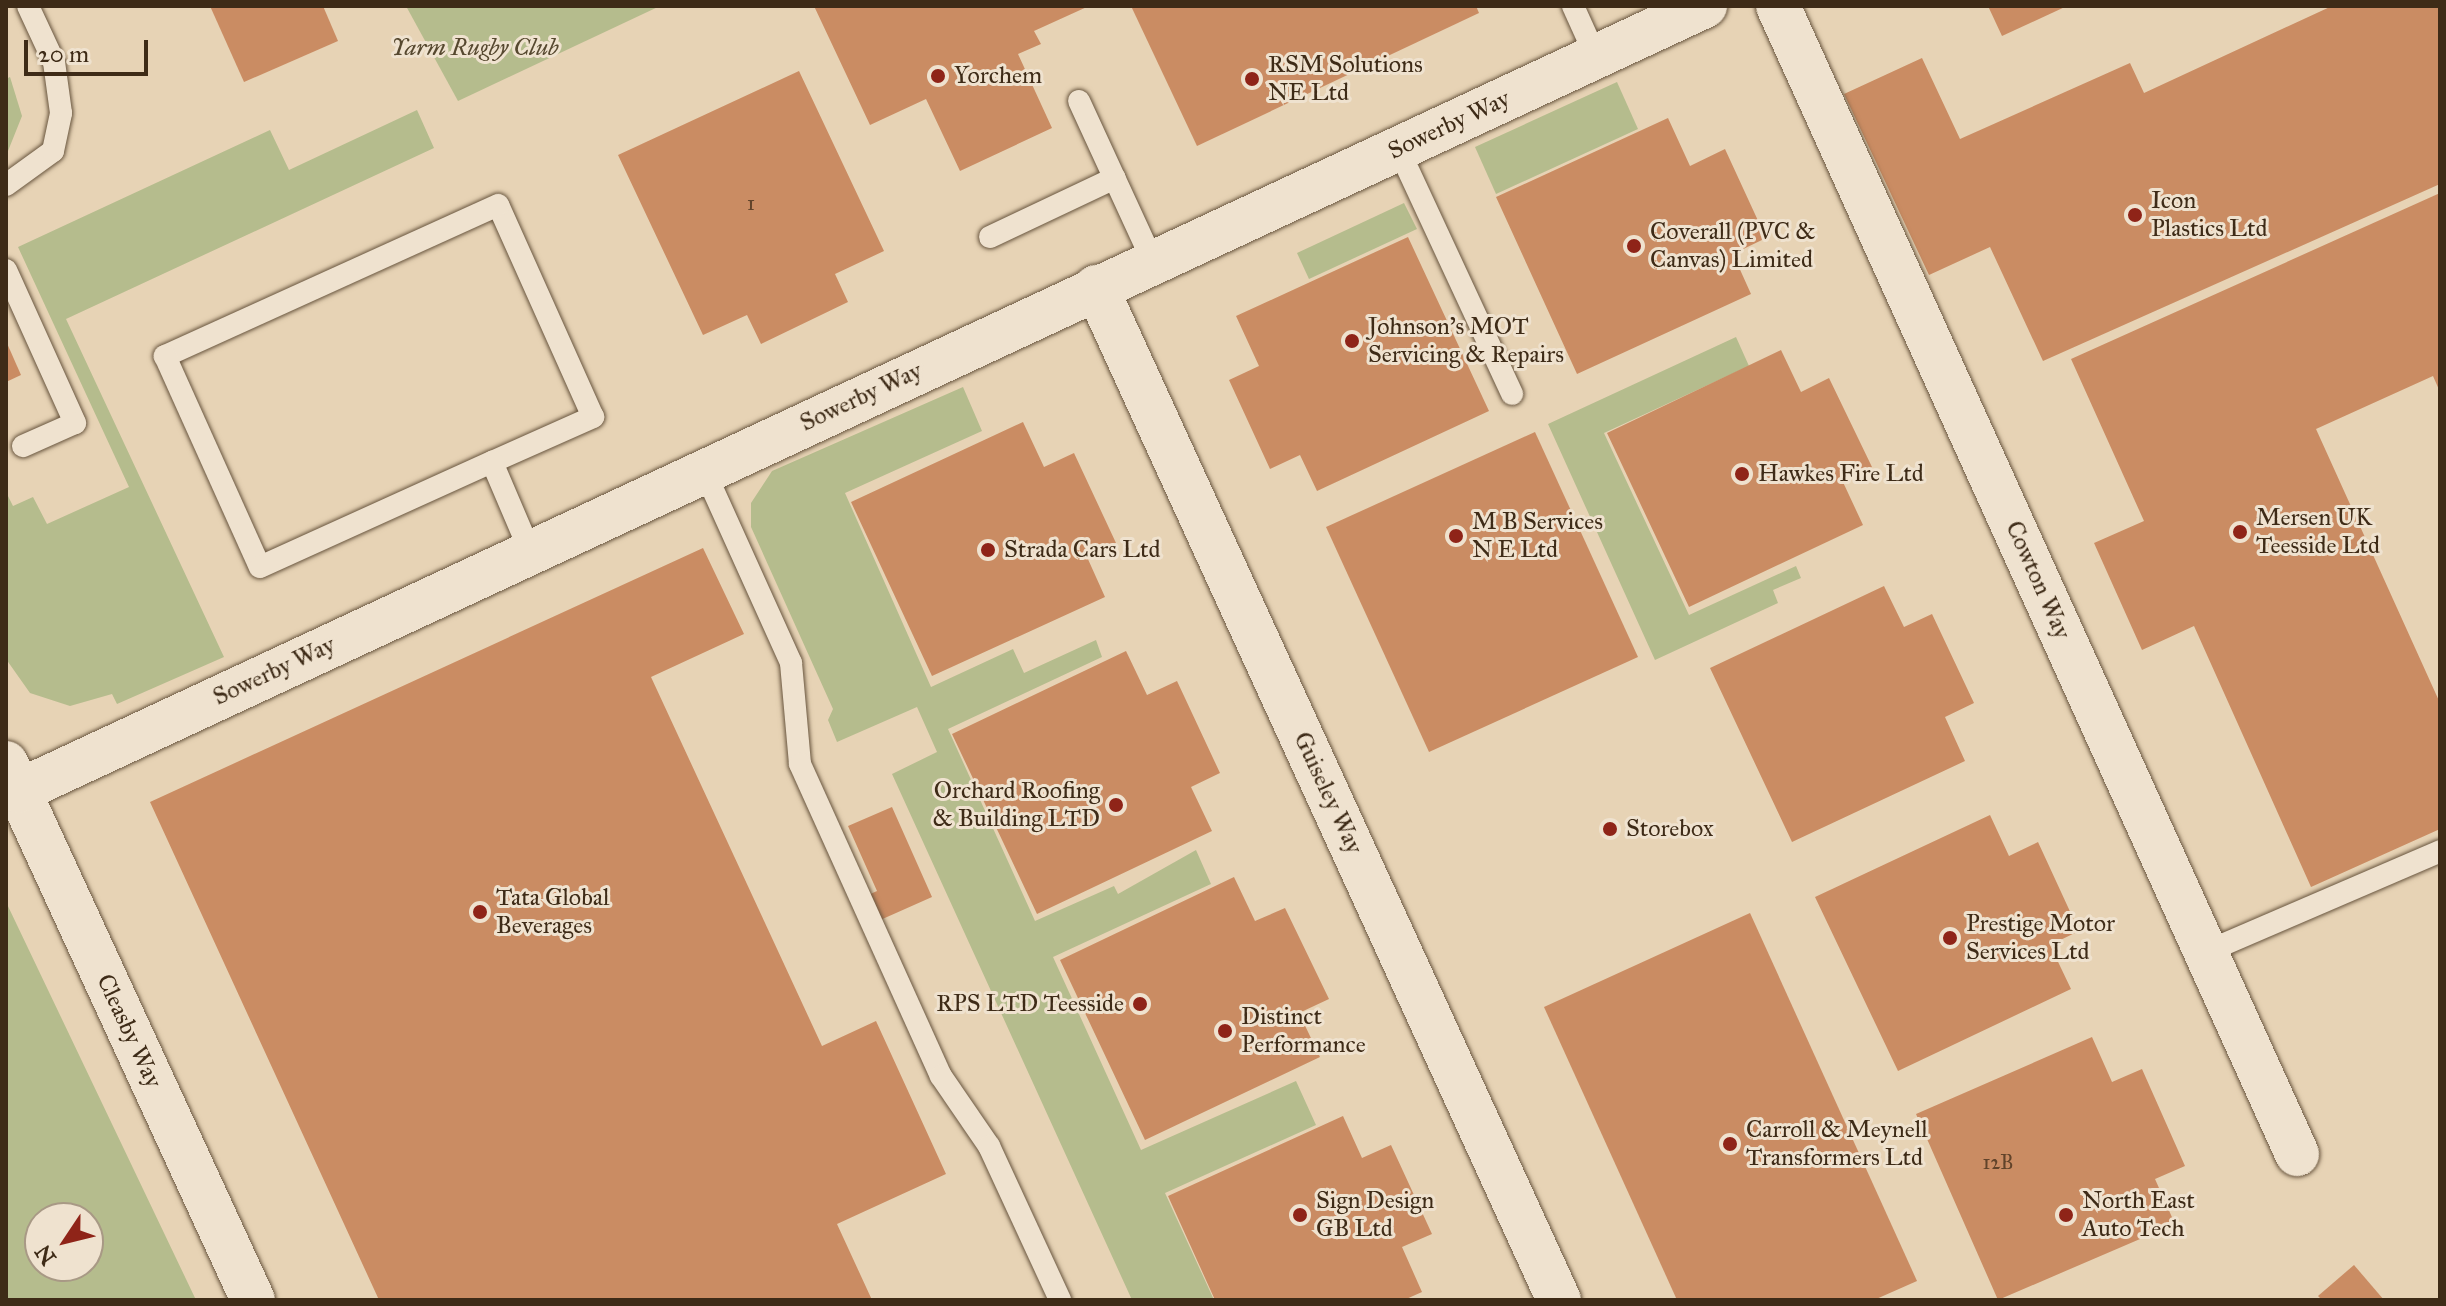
<!DOCTYPE html>
<html>
<head>
<meta charset="utf-8">
<style>
  body { margin:0 }
  #map { position:relative; width:2446px; height:1306px; overflow:hidden; background:#e7d3b5; font-family:"IM FELL Great Primer",serif }
  div>[style] { position:absolute }
  .green>* { inset:0; background:#b5bc8d }
  .building>* { inset:0; background:#ca8c63 }
  .roads { filter:drop-shadow(0 0 2px #68553e) drop-shadow(0 0 2px #68553e) }
  .service>* { height:22px; margin:-11px; padding:0 11px; transform-origin:11px; border-radius:11px; background:#efe2cf }
  .minor>* { height:44px; margin:-22px; padding:0 22px; transform-origin:22px; border-radius:22px; background:#efe2cf }
  .dots>* { width:22px; height:22px; translate:-50% -50%; box-sizing:border-box; border:4px solid #efe2cf; border-radius:50% }
  span { translate:-50% -50%; white-space:nowrap; text-align:center; line-height:1.15; -webkit-text-stroke:6px #efe2cf; paint-order:stroke }
  .number-label { font-size:20px; color:#61432a }
  .number-label span { -webkit-text-stroke-width:0 }
  .park-label { font-size:24px; color:#56482f; font-style:italic }
  .poi-label { font-size:24px; color:#3e2b17 }
  .left { translate:0 -50%; text-align:left }
  .right { translate:-100% -50%; text-align:right }
  .street-label { font-size:24px; color:#3e2b17 }
  .frame { position:absolute; inset:0; border:8px solid #3e2b17; pointer-events:none }
  .north { position:absolute; left:24px; top:1202px; width:80px; height:80px; box-sizing:border-box; background:#efe2cf; border:2px solid #a89985; border-radius:50%; rotate:235deg; font-size:22px; font-weight:700; line-height:32px; text-align:center; color:#3e2b17 }
  .north::after { content:''; display:block; margin:auto; width:28px; height:36px; background:#8f2418; clip-path:polygon(50% 0,100% 100%,50% 72%,0 100%) }
  .scale { position:absolute; left:24px; top:40px; width:124px; height:36px; box-sizing:border-box; border:4px solid #3e2b17; border-top:0; padding-left:10px; font-size:24px; line-height:28px; white-space:nowrap; color:#3e2b17; -webkit-text-stroke:6px #efe2cf; paint-order:stroke }
</style>
</head>
<body>
<div id="map">
  <div class="green">
    <i style="clip-path:polygon(406px 6px,660px 6px,458px 101px)"></i>
    <i style="clip-path:polygon(10px 77px,22px 116px,6px 156px,6px 79px)"></i>
    <i style="clip-path:polygon(1617px 82px,1638px 129px,1496px 194px,1475px 147px)"></i>
    <i style="clip-path:polygon(417px 110px,434px 148px,66px 319px,224px 657px,117px 704px,112px 694px,70px 706px,30px 693px,6px 659px,6px 492px,13px 506px,33px 497px,47px 524px,129px 487px,18px 247px,270px 130px,289px 170px)"></i>
    <i style="clip-path:polygon(1404px 203px,1417px 229px,1309px 279px,1297px 253px)"></i>
    <i style="clip-path:polygon(1736px 337px,1749px 366px,1604px 433px,1689px 615px,1796px 566px,1801px 578px,1773px 590px,1778px 603px,1655px 660px,1548px 424px)"></i>
    <i style="clip-path:polygon(963px 387px,982px 431px,845px 493px,931px 687px,1013px 649px,1024px 673px,1096px 640px,1102px 657px,948px 729px,1035px 921px,1114px 886px,1118px 894px,1196px 850px,1211px 884px,1053px 957px,1141px 1150px,1296px 1081px,1316px 1125px,1165px 1193px,1214px 1300px,1132px 1300px,892px 774px,937px 752px,917px 707px,837px 742px,828px 720px,833px 709px,751px 527px,751px 503px,772px 471px)"></i>
    <i style="clip-path:polygon(evenodd,6px 902px,196px 1300px,6px 1300px,6px 902px,40px 1218px,88px 1218px,88px 1266px,40px 1266px,40px 1218px)"></i>
  </div>
  <div class="building">
    <i style="clip-path:polygon(210px 6px,323px 6px,338px 41px,244px 82px)"></i>
    <i style="clip-path:polygon(814px 6px,1089px 6px,1034px 31px,1041px 44px,1018px 54px,1052px 128px,960px 171px,926px 99px,870px 125px)"></i>
    <i style="clip-path:polygon(1131px 6px,1476px 6px,1479px 13px,1197px 146px)"></i>
    <i style="clip-path:polygon(1988px 6px,2067px 6px,2002px 36px)"></i>
    <i style="clip-path:polygon(2332px 6px,2440px 6px,2440px 184px,2043px 361px,1990px 247px,1929px 275px,1844px 94px,1922px 58px,1960px 139px,2130px 63px,2144px 93px)"></i>
    <i style="clip-path:polygon(799px 71px,884px 251px,835px 274px,848px 302px,761px 344px,747px 315px,703px 335px,618px 155px)"></i>
    <i style="clip-path:polygon(1668px 118px,1690px 166px,1725px 149px,1766px 238px,1733px 254px,1751px 294px,1577px 374px,1496px 197px)"></i>
    <i style="clip-path:polygon(2440px 193px,2440px 392px,2433px 376px,2316px 429px,2440px 703px,2440px 829px,2311px 887px,2194px 626px,2142px 650px,2094px 543px,2144px 521px,2071px 359px)"></i>
    <i style="clip-path:polygon(1408px 237px,1489px 411px,1317px 491px,1300px 455px,1270px 469px,1229px 380px,1259px 366px,1236px 316px)"></i>
    <i style="clip-path:polygon(6px 341px,21px 375px,6px 382px)"></i>
    <i style="clip-path:polygon(1781px 350px,1801px 392px,1829px 378px,1872px 467px,1842px 480px,1863px 525px,1689px 607px,1607px 433px)"></i>
    <i style="clip-path:polygon(1023px 422px,1044px 467px,1074px 453px,1116px 543px,1087px 557px,1105px 597px,932px 676px,851px 502px)"></i>
    <i style="clip-path:polygon(1535px 432px,1638px 657px,1429px 752px,1326px 527px)"></i>
    <i style="clip-path:polygon(703px 548px,744px 634px,651px 677px,822px 1046px,876px 1021px,946px 1174px,837px 1224px,872px 1300px,379px 1300px,150px 802px)"></i>
    <i style="clip-path:polygon(1884px 586px,1904px 627px,1932px 614px,1974px 703px,1945px 717px,1965px 761px,1792px 842px,1710px 668px)"></i>
    <i style="clip-path:polygon(1126px 651px,1147px 695px,1177px 681px,1220px 773px,1191px 787px,1212px 831px,1037px 914px,952px 734px)"></i>
    <i style="clip-path:polygon(892px 807px,932px 897px,878px 921px,866px 896px,877px 891px,848px 826px)"></i>
    <i style="clip-path:polygon(1990px 815px,2009px 856px,2038px 842px,2079px 931px,2050px 945px,2071px 989px,1898px 1071px,1815px 897px)"></i>
    <i style="clip-path:polygon(1234px 877px,1255px 921px,1285px 908px,1329px 999px,1299px 1013px,1320px 1057px,1145px 1140px,1060px 960px)"></i>
    <i style="clip-path:polygon(1750px 913px,1917px 1281px,1874px 1300px,1677px 1300px,1544px 1007px)"></i>
    <i style="clip-path:polygon(2092px 1037px,2112px 1082px,2142px 1069px,2185px 1166px,2155px 1179px,2175px 1224px,1998px 1300px,1916px 1114px)"></i>
    <i style="clip-path:polygon(1343px 1116px,1362px 1158px,1391px 1145px,1432px 1234px,1402px 1247px,1422px 1292px,1404px 1300px,1215px 1300px,1168px 1196px)"></i>
    <i style="clip-path:polygon(2354px 1265px,2384px 1300px,2322px 1300px,2318px 1296px)"></i>
  </div>
  <div class="roads">
    <div class="service">
      <i style="left:1573px;top:6px;width:56px;rotate:65.7deg"></i>
      <i style="left:1079px;top:101px;width:177px;rotate:65.3deg"></i>
      <i style="left:1398px;top:148px;width:271px;rotate:65.1deg"></i>
      <i style="left:6px;top:185px;width:58px;rotate:-35.9deg"></i>
      <i style="left:53px;top:151px;width:39px;rotate:-78deg"></i>
      <i style="left:61px;top:113px;width:51px;rotate:-97.8deg"></i>
      <i style="left:54px;top:62px;width:62px;rotate:-114.9deg"></i>
      <i style="left:990px;top:237px;width:138px;rotate:-25.3deg"></i>
      <i style="left:6px;top:270px;width:168px;rotate:65.7deg"></i>
      <i style="left:75px;top:423px;width:57px;rotate:156.1deg"></i>
      <i style="left:492px;top:462px;width:111px;rotate:-24deg"></i>
      <i style="left:593px;top:417px;width:232px;rotate:-114.1deg"></i>
      <i style="left:498px;top:205px;width:366px;rotate:155.6deg"></i>
      <i style="left:165px;top:356px;width:231px;rotate:65.8deg"></i>
      <i style="left:260px;top:567px;width:255px;rotate:-24.4deg"></i>
      <i style="left:492px;top:462px;width:97px;rotate:66.9deg"></i>
      <i style="left:704px;top:470px;width:212px;rotate:65.7deg"></i>
      <i style="left:791px;top:663px;width:101px;rotate:84.9deg"></i>
      <i style="left:800px;top:764px;width:342px;rotate:65.7deg"></i>
      <i style="left:941px;top:1076px;width:85px;rotate:55.6deg"></i>
      <i style="left:989px;top:1146px;width:170px;rotate:65.2deg"></i>
      <i style="left:2206px;top:952px;width:255px;rotate:-23.3deg"></i>
    </div>
    <div class="minor">
      <i style="left:1778px;top:6px;width:1260px;rotate:65.67deg"></i>
      <i style="left:1096px;top:287px;width:1114px;rotate:65.44deg"></i>
      <i style="left:6px;top:763px;width:591px;rotate:65.3deg"></i>
      <i style="left:19px;top:791px;width:1860px;rotate:-24.97deg"></i>
    </div>
  </div>
  <div class="dots">
    <i style="left:938px;top:76px;background:#8f2418"></i>
    <i style="left:1252px;top:79px;background:#8f2418"></i>
    <i style="left:2135px;top:215px;background:#8f2418"></i>
    <i style="left:1634px;top:246px;background:#8f2418"></i>
    <i style="left:1352px;top:341px;background:#8f2418"></i>
    <i style="left:1742px;top:474px;background:#8f2418"></i>
    <i style="left:2240px;top:532px;background:#8f2418"></i>
    <i style="left:1456px;top:536px;background:#8f2418"></i>
    <i style="left:988px;top:550px;background:#8f2418"></i>
    <i style="left:1116px;top:805px;background:#8f2418"></i>
    <i style="left:1610px;top:829px;background:#8f2418"></i>
    <i style="left:480px;top:912px;background:#8f2418"></i>
    <i style="left:1950px;top:938px;background:#8f2418"></i>
    <i style="left:1140px;top:1004px;background:#8f2418"></i>
    <i style="left:1225px;top:1031px;background:#8f2418"></i>
    <i style="left:1730px;top:1144px;background:#8f2418"></i>
    <i style="left:1300px;top:1215px;background:#8f2418"></i>
    <i style="left:2066px;top:1215px;background:#8f2418"></i>
  </div>
  <div class="number-label">
    <span style="left:751px;top:203px">1</span>
    <span style="left:1998px;top:1162px">12B</span>
  </div>
  <div class="park-label">
    <span style="left:475px;top:48px">Yarm Rugby Club</span>
  </div>
  <div class="poi-label">
    <span class="left" style="left:1268px;top:79px">RSM Solutions<br>NE Ltd</span>
    <span class="left" style="left:954px;top:76px">Yorchem</span>
    <span class="left" style="left:2151px;top:215px">Icon<br>Plastics Ltd</span>
    <span class="left" style="left:1650px;top:246px">Coverall (PVC &amp;<br>Canvas) Limited</span>
    <span class="left" style="left:1368px;top:341px">Johnson's MOT<br>Servicing &amp; Repairs</span>
    <span class="left" style="left:1758px;top:474px">Hawkes Fire Ltd</span>
    <span class="left" style="left:2256px;top:532px">Mersen UK<br>Teesside Ltd</span>
    <span class="left" style="left:1472px;top:536px">M B Services<br>N E Ltd</span>
    <span class="left" style="left:1004px;top:550px">Strada Cars Ltd</span>
    <span class="right" style="left:1100px;top:805px">Orchard Roofing<br>&amp; Building LTD</span>
    <span class="left" style="left:1626px;top:829px">Storebox</span>
    <span class="left" style="left:496px;top:912px">Tata Global<br>Beverages</span>
    <span class="left" style="left:1966px;top:938px">Prestige Motor<br>Services Ltd</span>
    <span class="right" style="left:1124px;top:1004px">RPS LTD Teesside</span>
    <span class="left" style="left:1241px;top:1031px">Distinct<br>Performance</span>
    <span class="left" style="left:1746px;top:1144px">Carroll &amp; Meynell<br>Transformers Ltd</span>
    <span class="left" style="left:1316px;top:1215px">Sign Design<br>GB Ltd</span>
    <span class="left" style="left:2082px;top:1215px">North East<br>Auto Tech</span>
  </div>
  <div class="street-label">
    <span style="left:1449px;top:125px;rotate:-25deg">Sowerby Way</span>
    <span style="left:861px;top:397px;rotate:-25deg">Sowerby Way</span>
    <span style="left:2038px;top:580px;rotate:66deg">Cowton Way</span>
    <span style="left:274px;top:671px;rotate:-25deg">Sowerby Way</span>
    <span style="left:1328px;top:793px;rotate:65deg">Guiseley Way</span>
    <span style="left:129px;top:1031px;rotate:65deg">Cleasby Way</span>
  </div>
  <div class="frame"></div>
  <div class="north">N</div>
  <div class="scale">20 m</div>
</div>
</body>
</html>
